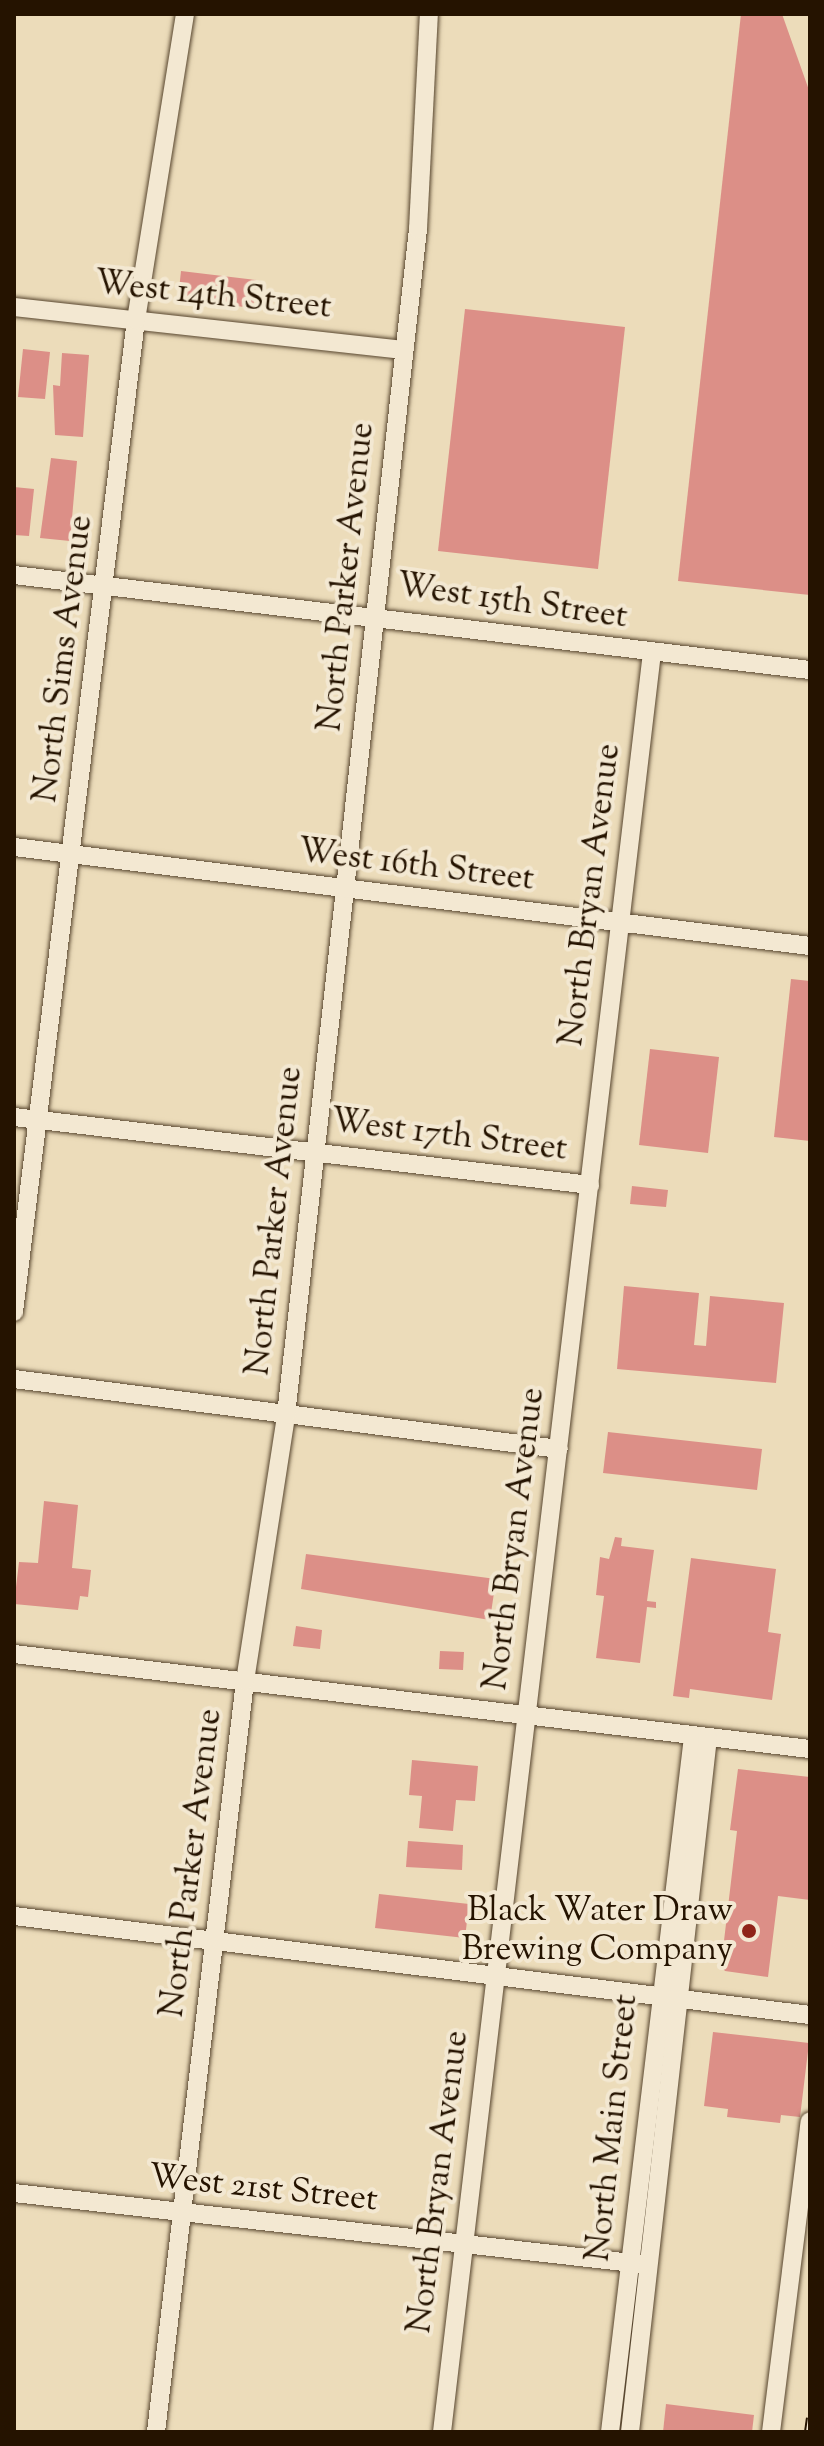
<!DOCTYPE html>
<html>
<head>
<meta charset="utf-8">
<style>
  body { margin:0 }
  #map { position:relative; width:824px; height:2446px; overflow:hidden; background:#ecdcba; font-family:"Sorts Mill Goudy",serif }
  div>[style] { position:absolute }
  .building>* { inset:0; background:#dc8f87 }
  .roads { filter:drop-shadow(0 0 2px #57452e) drop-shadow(0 0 2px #57452e) }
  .minor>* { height:18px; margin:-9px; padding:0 9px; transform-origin:9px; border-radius:9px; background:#f3e8d2 }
  .rail>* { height:8px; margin-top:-4px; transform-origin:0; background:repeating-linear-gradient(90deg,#f3e8d2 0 15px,#251300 0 30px); box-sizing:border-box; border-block:2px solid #251300 }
  .dots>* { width:22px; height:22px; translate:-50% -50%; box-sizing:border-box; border:4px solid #f3e8d2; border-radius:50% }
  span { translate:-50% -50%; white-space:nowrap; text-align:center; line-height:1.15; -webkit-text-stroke:8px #f3e8d2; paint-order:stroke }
  .street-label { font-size:34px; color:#251300 }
  .poi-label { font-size:34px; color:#251300 }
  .right { translate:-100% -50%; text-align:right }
  .frame { position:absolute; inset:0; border:16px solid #251300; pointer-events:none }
</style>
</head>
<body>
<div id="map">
  <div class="building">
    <i style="clip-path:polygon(741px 14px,782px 14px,810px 93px,810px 595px,678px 581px)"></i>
    <i style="clip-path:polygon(181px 271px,257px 280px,253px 308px,178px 299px)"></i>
    <i style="clip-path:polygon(465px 309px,625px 327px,598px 569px,438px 551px)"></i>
    <i style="clip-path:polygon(23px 349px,50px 352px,45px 399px,18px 397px)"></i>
    <i style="clip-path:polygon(62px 353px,89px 355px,83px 437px,55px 435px,53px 385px,60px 386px)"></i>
    <i style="clip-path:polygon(51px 458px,77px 461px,70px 541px,40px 538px)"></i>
    <i style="clip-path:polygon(14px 487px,34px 489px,29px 536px,14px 535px)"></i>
    <i style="clip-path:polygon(791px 979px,810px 981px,810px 1141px,774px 1137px)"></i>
    <i style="clip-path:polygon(650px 1049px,719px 1057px,708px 1153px,639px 1145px)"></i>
    <i style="clip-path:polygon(632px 1186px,668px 1190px,666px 1207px,630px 1204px)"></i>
    <i style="clip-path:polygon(624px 1286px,699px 1293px,694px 1345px,706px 1346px,710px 1296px,784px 1303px,776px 1383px,617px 1369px)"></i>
    <i style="clip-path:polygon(608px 1432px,762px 1449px,757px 1490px,603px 1473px)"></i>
    <i style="clip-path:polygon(44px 1501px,78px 1505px,72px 1568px,91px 1570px,88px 1597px,80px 1596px,78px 1610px,14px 1604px,19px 1562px,38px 1563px)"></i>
    <i style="clip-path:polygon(615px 1537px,622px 1538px,621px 1546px,654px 1550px,647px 1601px,656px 1602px,656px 1608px,647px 1607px,640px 1663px,596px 1658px,604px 1596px,596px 1595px,600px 1557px,609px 1559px)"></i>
    <i style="clip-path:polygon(306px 1554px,496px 1579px,490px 1620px,301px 1589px)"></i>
    <i style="clip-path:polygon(691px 1558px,776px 1569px,768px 1632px,781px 1634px,772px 1700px,690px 1689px,689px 1698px,673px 1696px)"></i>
    <i style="clip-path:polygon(296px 1626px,322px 1630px,320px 1649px,293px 1646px)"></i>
    <i style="clip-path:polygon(440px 1651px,464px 1652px,463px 1670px,439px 1669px)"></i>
    <i style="clip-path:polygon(412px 1760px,478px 1766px,475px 1801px,456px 1800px,453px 1831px,419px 1828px,422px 1796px,409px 1795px)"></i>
    <i style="clip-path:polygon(738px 1769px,810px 1777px,810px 1900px,778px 1896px,768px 1977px,725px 1971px,721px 1966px,737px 1831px,730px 1830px)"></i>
    <i style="clip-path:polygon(408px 1841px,463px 1845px,462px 1870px,406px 1867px)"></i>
    <i style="clip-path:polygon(379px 1894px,469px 1904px,465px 1938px,375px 1928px)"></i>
    <i style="clip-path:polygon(713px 2032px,809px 2043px,800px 2117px,781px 2115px,780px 2123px,727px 2117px,728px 2109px,704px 2106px)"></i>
    <i style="clip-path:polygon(666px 2404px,754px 2415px,752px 2432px,663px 2432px)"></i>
  </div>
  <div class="roads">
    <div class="minor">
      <i style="left:14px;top:307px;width:392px;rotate:6.3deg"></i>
      <i style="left:14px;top:575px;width:802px;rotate:6.81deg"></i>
      <i style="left:14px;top:847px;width:802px;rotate:7.09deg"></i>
      <i style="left:14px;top:1117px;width:580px;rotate:6.73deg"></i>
      <i style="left:14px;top:1312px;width:999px;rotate:-82.99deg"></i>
      <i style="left:136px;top:320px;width:310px;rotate:-80.9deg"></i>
      <i style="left:14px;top:1379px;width:549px;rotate:7.32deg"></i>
      <i style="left:14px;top:1654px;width:802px;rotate:6.81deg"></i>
      <i style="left:14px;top:1916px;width:802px;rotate:7.09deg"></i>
      <i style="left:14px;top:2193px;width:631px;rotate:6.46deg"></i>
      <i style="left:156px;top:2432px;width:756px;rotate:-83.24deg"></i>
      <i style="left:245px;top:1681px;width:269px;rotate:-81.2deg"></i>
      <i style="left:286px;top:1415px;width:529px;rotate:-83.6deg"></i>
      <i style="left:345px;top:889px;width:664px;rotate:-83.69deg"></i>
      <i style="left:418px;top:229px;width:215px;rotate:-87.1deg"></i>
      <i style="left:442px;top:2432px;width:1791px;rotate:-83.27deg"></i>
      <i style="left:610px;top:2432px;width:700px;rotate:-83.19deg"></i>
      <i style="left:630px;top:2432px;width:698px;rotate:-83.59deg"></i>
      <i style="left:771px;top:2432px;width:313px;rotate:-82.9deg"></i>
    </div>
  </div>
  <div class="rail">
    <i style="left:808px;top:2432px;width:14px;rotate:-82deg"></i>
  </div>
  <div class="dots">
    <i style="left:749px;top:1931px;background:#8f2418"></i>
  </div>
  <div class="street-label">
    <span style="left:213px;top:296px;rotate:6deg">West 14th Street</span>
    <span style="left:347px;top:577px;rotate:-84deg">North Parker Avenue</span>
    <span style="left:512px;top:602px;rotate:8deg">West 15th Street</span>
    <span style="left:64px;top:659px;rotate:-83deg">North Sims Avenue</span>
    <span style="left:416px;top:866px;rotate:7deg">West 16th Street</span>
    <span style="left:591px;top:895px;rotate:-83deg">North Bryan Avenue</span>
    <span style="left:449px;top:1136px;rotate:7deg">West 17th Street</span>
    <span style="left:275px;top:1221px;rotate:-84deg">North Parker Avenue</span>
    <span style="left:515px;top:1539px;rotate:-83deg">North Bryan Avenue</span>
    <span style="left:192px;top:1863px;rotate:-83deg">North Parker Avenue</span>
    <span style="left:613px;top:2128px;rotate:-84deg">North Main Street</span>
    <span style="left:439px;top:2182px;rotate:-83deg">North Bryan Avenue</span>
    <span style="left:263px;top:2189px;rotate:6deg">West 21st Street</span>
  </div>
  <div class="poi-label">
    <span class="right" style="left:733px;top:1931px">Black Water Draw<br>Brewing Company</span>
  </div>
  <div class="frame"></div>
</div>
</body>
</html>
